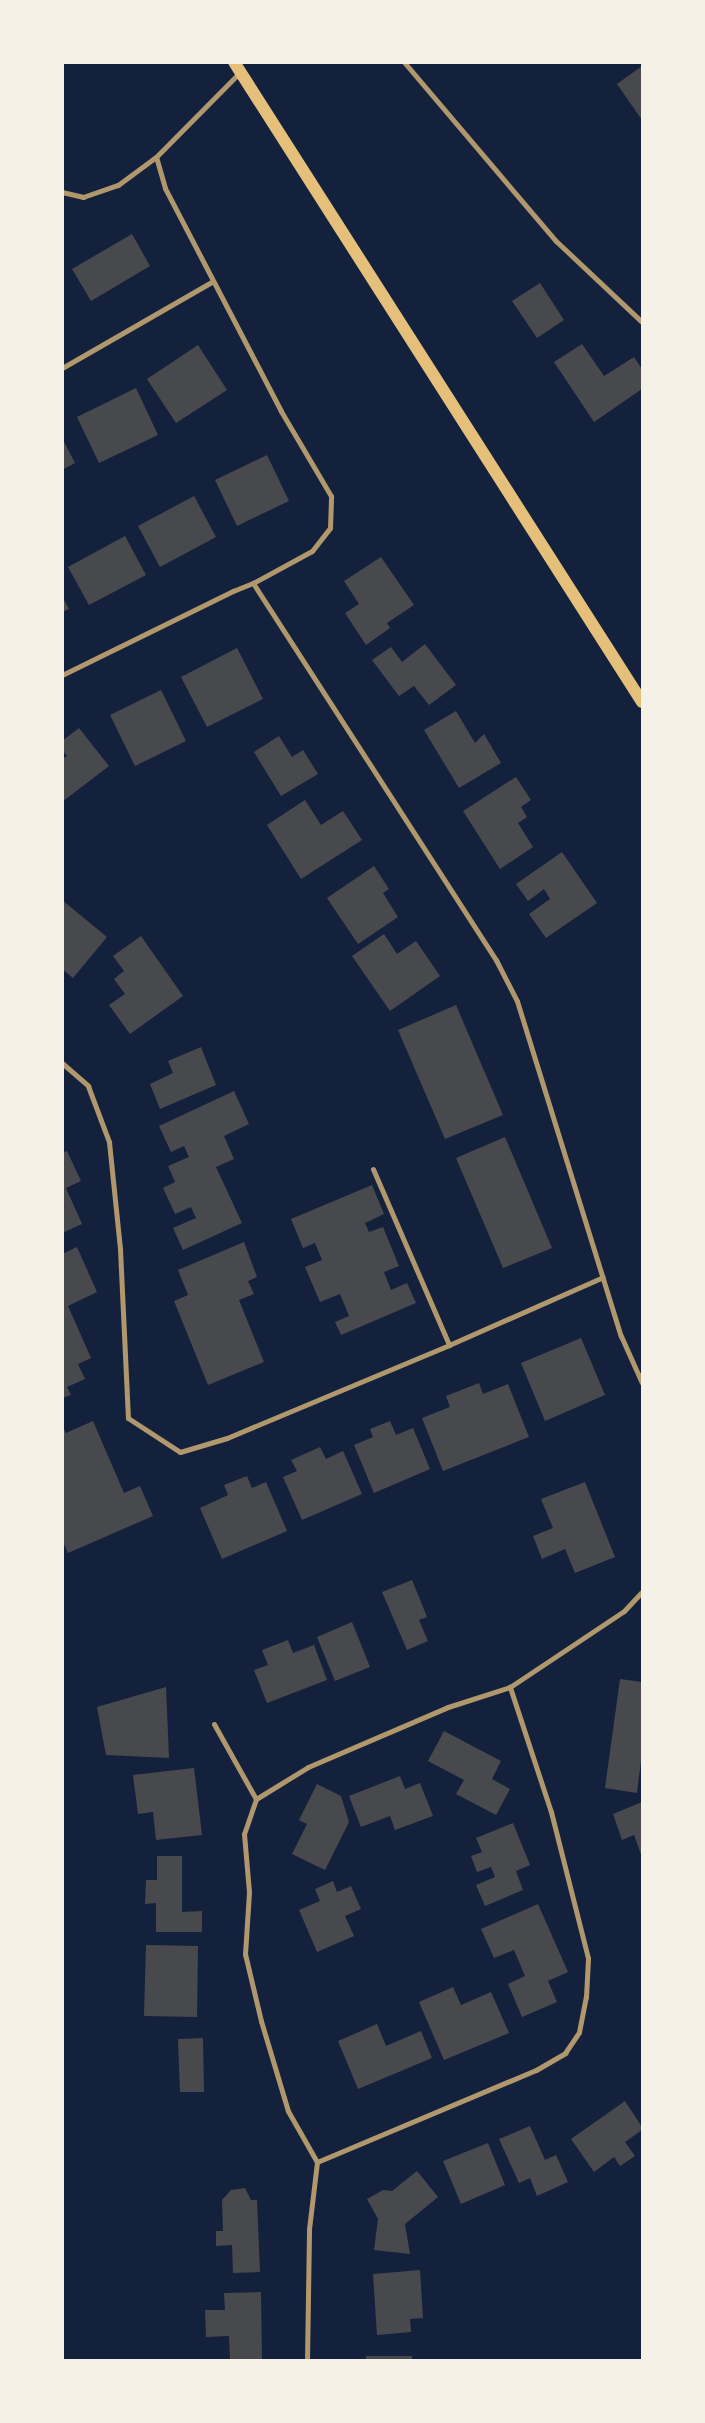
<!DOCTYPE html>
<html>
<head>
<meta charset="utf-8">
<style>
  body { margin:0 }
  #map { position:relative; width:705px; height:2423px; overflow:hidden; background:#14213d; font-family:"Sofia Sans Condensed",sans-serif }
  div>[style] { position:absolute }
  .building>* { inset:0; background:#48494c }
  .minor>* { height:5px; margin:-2.5px; padding:0 2.5px; transform-origin:2.5px; border-radius:2.5px; background:#b1986c }
  .primary>* { height:12px; margin:-6px; padding:0 6px; transform-origin:6px; border-radius:6px; background:#e5c07b }
  span { translate:-50% -50%; white-space:nowrap; text-align:center; line-height:1.15; -webkit-text-stroke:5px #f6f1e7; paint-order:stroke }
  .frame { position:absolute; inset:0; border:64px solid #f6f1e7; pointer-events:none }
</style>
</head>
<body>
<div id="map">
  <div class="building">
    <i style="clip-path:polygon(642px 66px,642px 120px,617px 84px)"></i>
    <i style="clip-path:polygon(132px 234px,150px 266px,91px 301px,72px 269px)"></i>
    <i style="clip-path:polygon(540px 283px,564px 320px,537px 338px,512px 301px)"></i>
    <i style="clip-path:polygon(582px 344px,604px 376px,634px 357px,642px 369px,642px 389px,594px 422px,554px 362px)"></i>
    <i style="clip-path:polygon(198px 345px,227px 390px,176px 423px,147px 379px)"></i>
    <i style="clip-path:polygon(136px 388px,158px 435px,99px 463px,77px 417px)"></i>
    <i style="clip-path:polygon(62px 438px,75px 463px,62px 470px)"></i>
    <i style="clip-path:polygon(267px 455px,289px 501px,237px 526px,215px 480px)"></i>
    <i style="clip-path:polygon(194px 496px,216px 537px,160px 567px,138px 526px)"></i>
    <i style="clip-path:polygon(125px 536px,146px 575px,89px 605px,68px 567px)"></i>
    <i style="clip-path:polygon(381px 557px,414px 605px,387px 623px,390px 628px,366px 645px,345px 613px,359px 604px,344px 581px)"></i>
    <i style="clip-path:polygon(62px 596px,69px 609px,62px 612px)"></i>
    <i style="clip-path:polygon(425px 644px,456px 685px,429px 705px,414px 686px,399px 696px,372px 660px,391px 647px,402px 662px)"></i>
    <i style="clip-path:polygon(237px 648px,263px 699px,207px 727px,181px 677px)"></i>
    <i style="clip-path:polygon(161px 690px,186px 741px,135px 766px,110px 715px)"></i>
    <i style="clip-path:polygon(456px 711px,475px 743px,484px 734px,501px 763px,459px 788px,424px 730px)"></i>
    <i style="clip-path:polygon(79px 728px,109px 766px,62px 802px,62px 759px,67px 756px,62px 750px,62px 741px)"></i>
    <i style="clip-path:polygon(279px 736px,292px 757px,303px 750px,318px 774px,281px 796px,254px 752px)"></i>
    <i style="clip-path:polygon(516px 777px,531px 800px,521px 807px,527px 817px,518px 823px,533px 847px,500px 869px,463px 811px)"></i>
    <i style="clip-path:polygon(305px 800px,321px 825px,343px 811px,362px 840px,301px 879px,267px 825px)"></i>
    <i style="clip-path:polygon(562px 852px,597px 903px,546px 938px,529px 914px,550px 899px,544px 889px,528px 901px,516px 884px)"></i>
    <i style="clip-path:polygon(374px 866px,389px 889px,383px 893px,398px 917px,358px 944px,327px 898px)"></i>
    <i style="clip-path:polygon(62px 900px,107px 937px,73px 978px,62px 969px)"></i>
    <i style="clip-path:polygon(384px 934px,397px 954px,416px 941px,440px 976px,390px 1011px,352px 956px)"></i>
    <i style="clip-path:polygon(141px 936px,183px 996px,130px 1034px,109px 1005px,125px 994px,114px 979px,124px 971px,113px 956px)"></i>
    <i style="clip-path:polygon(456px 1005px,503px 1115px,445px 1139px,398px 1030px)"></i>
    <i style="clip-path:polygon(201px 1047px,216px 1085px,160px 1109px,150px 1084px,173px 1073px,168px 1061px)"></i>
    <i style="clip-path:polygon(234px 1091px,249px 1124px,224px 1136px,234px 1159px,216px 1167px,242px 1223px,183px 1250px,173px 1228px,196px 1218px,191px 1207px,175px 1214px,163px 1188px,175px 1182px,168px 1166px,189px 1157px,184px 1146px,171px 1152px,159px 1126px)"></i>
    <i style="clip-path:polygon(505px 1137px,552px 1248px,503px 1268px,456px 1158px)"></i>
    <i style="clip-path:polygon(67px 1151px,81px 1181px,66px 1188px,82px 1224px,62px 1233px,62px 1153px)"></i>
    <i style="clip-path:polygon(372px 1185px,384px 1214px,365px 1223px,369px 1232px,383px 1227px,399px 1266px,384px 1272px,391px 1290px,407px 1283px,416px 1303px,341px 1335px,335px 1322px,349px 1316px,340px 1294px,320px 1302px,305px 1267px,322px 1260px,315px 1243px,303px 1248px,291px 1219px)"></i>
    <i style="clip-path:polygon(244px 1242px,257px 1277px,248px 1281px,254px 1294px,239px 1300px,264px 1362px,208px 1385px,174px 1301px,188px 1295px,178px 1270px)"></i>
    <i style="clip-path:polygon(77px 1247px,97px 1292px,68px 1306px,91px 1358px,78px 1364px,85px 1379px,67px 1387px,71px 1395px,62px 1398px,62px 1254px)"></i>
    <i style="clip-path:polygon(581px 1338px,605px 1395px,545px 1421px,521px 1363px)"></i>
    <i style="clip-path:polygon(479px 1383px,483px 1394px,508px 1384px,529px 1437px,443px 1471px,422px 1418px,450px 1407px,446px 1396px)"></i>
    <i style="clip-path:polygon(93px 1421px,124px 1493px,140px 1486px,153px 1516px,68px 1553px,62px 1540px,62px 1426px,66px 1433px)"></i>
    <i style="clip-path:polygon(390px 1421px,396px 1435px,413px 1428px,430px 1469px,374px 1493px,354px 1445px,373px 1437px,370px 1429px)"></i>
    <i style="clip-path:polygon(320px 1447px,326px 1459px,343px 1451px,362px 1494px,302px 1520px,283px 1477px,297px 1471px,291px 1460px)"></i>
    <i style="clip-path:polygon(247px 1476px,252px 1488px,266px 1482px,287px 1531px,222px 1559px,200px 1508px,228px 1495px,224px 1485px)"></i>
    <i style="clip-path:polygon(585px 1482px,615px 1557px,575px 1573px,565px 1549px,542px 1559px,533px 1536px,553px 1528px,541px 1499px)"></i>
    <i style="clip-path:polygon(412px 1580px,427px 1617px,419px 1620px,428px 1641px,407px 1650px,382px 1592px)"></i>
    <i style="clip-path:polygon(352px 1622px,370px 1667px,335px 1681px,317px 1637px)"></i>
    <i style="clip-path:polygon(288px 1640px,293px 1653px,314px 1645px,327px 1680px,267px 1703px,254px 1670px,268px 1665px,262px 1650px)"></i>
    <i style="clip-path:polygon(620px 1679px,642px 1682px,642px 1752px,637px 1793px,605px 1788px)"></i>
    <i style="clip-path:polygon(166px 1687px,169px 1758px,106px 1755px,97px 1707px)"></i>
    <i style="clip-path:polygon(444px 1731px,501px 1761px,492px 1779px,510px 1789px,496px 1815px,456px 1794px,464px 1780px,428px 1761px)"></i>
    <i style="clip-path:polygon(194px 1768px,202px 1835px,156px 1840px,153px 1812px,138px 1814px,133px 1775px)"></i>
    <i style="clip-path:polygon(400px 1776px,405px 1789px,420px 1783px,433px 1816px,395px 1830px,390px 1816px,361px 1827px,349px 1796px)"></i>
    <i style="clip-path:polygon(317px 1784px,341px 1796px,349px 1822px,325px 1870px,292px 1854px,307px 1824px,299px 1820px)"></i>
    <i style="clip-path:polygon(642px 1802px,642px 1857px,634px 1835px,622px 1840px,613px 1814px)"></i>
    <i style="clip-path:polygon(513px 1823px,530px 1865px,516px 1871px,523px 1890px,485px 1906px,476px 1885px,495px 1877px,491px 1867px,477px 1872px,471px 1856px,482px 1852px,476px 1838px)"></i>
    <i style="clip-path:polygon(157px 1856px,182px 1856px,182px 1912px,202px 1911px,202px 1932px,156px 1932px,156px 1903px,145px 1904px,146px 1880px,157px 1880px)"></i>
    <i style="clip-path:polygon(333px 1881px,337px 1892px,351px 1886px,361px 1909px,345px 1916px,354px 1936px,317px 1952px,299px 1910px,320px 1901px,315px 1889px)"></i>
    <i style="clip-path:polygon(538px 1904px,568px 1972px,548px 1981px,557px 2002px,522px 2017px,508px 1984px,525px 1976px,514px 1950px,494px 1958px,481px 1929px)"></i>
    <i style="clip-path:polygon(146px 1945px,198px 1946px,197px 2017px,144px 2016px)"></i>
    <i style="clip-path:polygon(453px 1987px,461px 2005px,491px 1992px,509px 2033px,444px 2060px,419px 2002px)"></i>
    <i style="clip-path:polygon(377px 2024px,386px 2046px,421px 2031px,432px 2058px,358px 2089px,338px 2041px)"></i>
    <i style="clip-path:polygon(203px 2038px,204px 2092px,180px 2092px,178px 2039px)"></i>
    <i style="clip-path:polygon(625px 2101px,642px 2127px,642px 2130px,625px 2142px,635px 2156px,620px 2166px,614px 2157px,594px 2172px,571px 2139px)"></i>
    <i style="clip-path:polygon(530px 2126px,545px 2160px,556px 2155px,568px 2182px,537px 2196px,530px 2178px,519px 2183px,499px 2139px)"></i>
    <i style="clip-path:polygon(488px 2143px,505px 2185px,461px 2204px,443px 2161px)"></i>
    <i style="clip-path:polygon(417px 2171px,438px 2197px,405px 2224px,410px 2254px,374px 2250px,378px 2219px,367px 2199px,383px 2190px,392px 2191px)"></i>
    <i style="clip-path:polygon(245px 2188px,251px 2200px,257px 2200px,260px 2272px,233px 2273px,232px 2245px,216px 2246px,216px 2231px,223px 2231px,222px 2200px,231px 2190px)"></i>
    <i style="clip-path:polygon(420px 2270px,423px 2318px,410px 2319px,411px 2332px,377px 2335px,373px 2274px)"></i>
    <i style="clip-path:polygon(261px 2292px,262px 2360px,230px 2360px,229px 2336px,206px 2337px,205px 2310px,225px 2310px,224px 2293px)"></i>
    <i style="clip-path:polygon(366px 2356px,412px 2356px,412px 2360px,366px 2360px)"></i>
  </div>
  <div class="minor">
    <i style="left:404px;top:62px;width:235px;rotate:49.7deg"></i>
    <i style="left:556px;top:241px;width:118px;rotate:43.3deg"></i>
    <i style="left:62px;top:192px;width:22px;rotate:13deg"></i>
    <i style="left:83px;top:197px;width:37px;rotate:-19deg"></i>
    <i style="left:118px;top:185px;width:47px;rotate:-36.4deg"></i>
    <i style="left:62px;top:368px;width:174px;rotate:-29.9deg"></i>
    <i style="left:253px;top:583px;width:449px;rotate:57.2deg"></i>
    <i style="left:496px;top:960px;width:46px;rotate:62.9deg"></i>
    <i style="left:517px;top:1001px;width:351px;rotate:72.8deg"></i>
    <i style="left:621px;top:1336px;width:51px;rotate:65.9deg"></i>
    <i style="left:62px;top:675px;width:191px;rotate:-26.2deg"></i>
    <i style="left:233px;top:591px;width:22px;rotate:-22deg"></i>
    <i style="left:253px;top:583px;width:67px;rotate:-28.5deg"></i>
    <i style="left:312px;top:551px;width:29px;rotate:-52deg"></i>
    <i style="left:330px;top:528px;width:32px;rotate:-88deg"></i>
    <i style="left:331px;top:496px;width:99px;rotate:-120.5deg"></i>
    <i style="left:281px;top:411px;width:251px;rotate:-117.5deg"></i>
    <i style="left:165px;top:188px;width:32px;rotate:-106deg"></i>
    <i style="left:156px;top:157px;width:120px;rotate:-45.3deg"></i>
    <i style="left:62px;top:1063px;width:35px;rotate:41deg"></i>
    <i style="left:88px;top:1086px;width:60px;rotate:69.4deg"></i>
    <i style="left:109px;top:1142px;width:108px;rotate:84.1deg"></i>
    <i style="left:120px;top:1249px;width:169px;rotate:87.3deg"></i>
    <i style="left:128px;top:1418px;width:62px;rotate:33.2deg"></i>
    <i style="left:180px;top:1452px;width:49px;rotate:-16.6deg"></i>
    <i style="left:227px;top:1438px;width:241px;rotate:-22.7deg"></i>
    <i style="left:449px;top:1345px;width:168px;rotate:-23.8deg"></i>
    <i style="left:373px;top:1169px;width:192px;rotate:66.6deg"></i>
    <i style="left:214px;top:1724px;width:86px;rotate:60.8deg"></i>
    <i style="left:317px;top:2162px;width:238px;rotate:-22.8deg"></i>
    <i style="left:536px;top:2070px;width:34px;rotate:-30deg"></i>
    <i style="left:565px;top:2053px;width:25px;rotate:-56deg"></i>
    <i style="left:579px;top:2032px;width:36px;rotate:-79deg"></i>
    <i style="left:586px;top:1997px;width:39px;rotate:-87deg"></i>
    <i style="left:588px;top:1958px;width:151px;rotate:-104.2deg"></i>
    <i style="left:551px;top:1812px;width:132px;rotate:-108.2deg"></i>
    <i style="left:307px;top:2360px;width:131px;rotate:-89.1deg"></i>
    <i style="left:309px;top:2229px;width:67px;rotate:-83.2deg"></i>
    <i style="left:317px;top:2162px;width:59px;rotate:-119.6deg"></i>
    <i style="left:288px;top:2111px;width:94px;rotate:-106.7deg"></i>
    <i style="left:261px;top:2021px;width:69px;rotate:-103.4deg"></i>
    <i style="left:245px;top:1954px;width:62px;rotate:-86.3deg"></i>
    <i style="left:249px;top:1892px;width:58px;rotate:-94.9deg"></i>
    <i style="left:244px;top:1834px;width:37px;rotate:-71deg"></i>
    <i style="left:256px;top:1799px;width:61px;rotate:-31.6deg"></i>
    <i style="left:308px;top:1767px;width:152px;rotate:-23.2deg"></i>
    <i style="left:448px;top:1707px;width:65px;rotate:-17.9deg"></i>
    <i style="left:510px;top:1687px;width:137px;rotate:-33.7deg"></i>
    <i style="left:624px;top:1611px;width:26px;rotate:-47deg"></i>
  </div>
  <div class="primary">
    <i style="left:234px;top:62px;width:759px;rotate:57.48deg"></i>
  </div>
  <div class="frame"></div>
</div>
</body>
</html>
